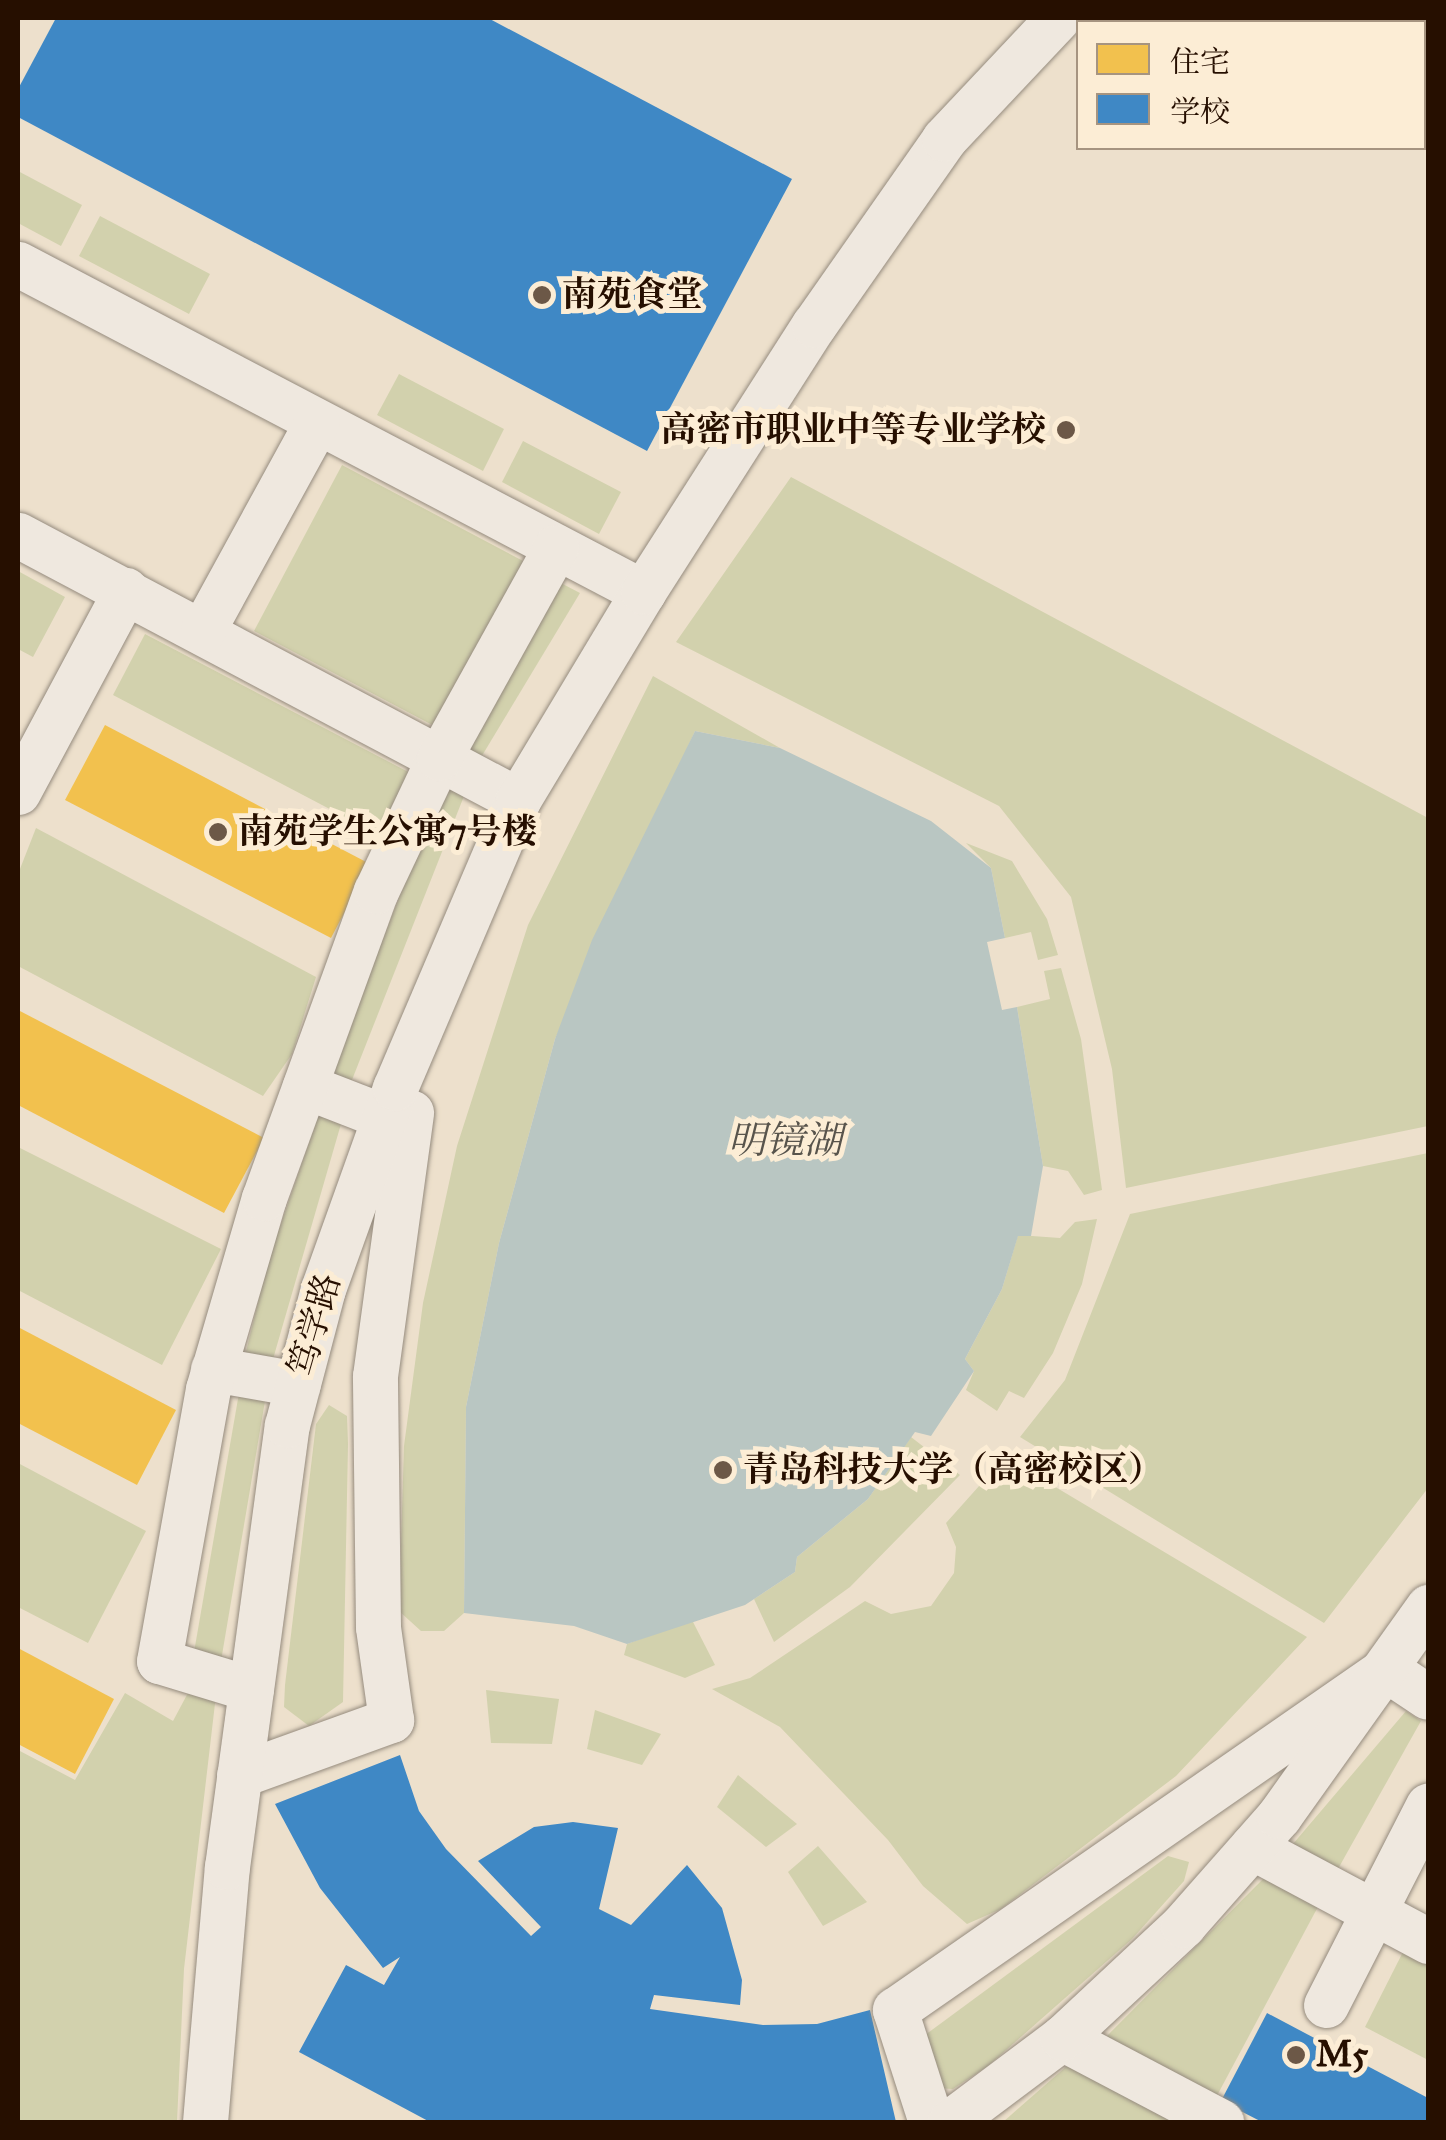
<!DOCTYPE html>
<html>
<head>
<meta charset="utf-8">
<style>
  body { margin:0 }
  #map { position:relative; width:1446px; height:2140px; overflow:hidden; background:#ede0cc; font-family:"IM FELL Great Primer","Noto Serif SC",serif }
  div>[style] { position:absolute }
  .green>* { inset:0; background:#d2d1ad }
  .water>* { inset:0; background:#b9c6c2 }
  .homes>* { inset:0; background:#f2c14e }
  .schools>* { inset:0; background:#3f88c5 }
  .roads { filter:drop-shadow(0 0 2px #958b7e) drop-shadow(0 0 2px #958b7e) }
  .minor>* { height:45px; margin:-22.5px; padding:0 22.5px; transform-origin:22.5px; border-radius:22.5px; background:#efe8df }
  .dots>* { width:28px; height:28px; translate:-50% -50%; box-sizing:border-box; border:5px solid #fcedd5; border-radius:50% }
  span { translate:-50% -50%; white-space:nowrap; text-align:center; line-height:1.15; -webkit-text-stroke:10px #fcedd5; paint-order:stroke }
  .poi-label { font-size:35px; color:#260f00; font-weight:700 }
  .left { translate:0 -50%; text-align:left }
  .right { translate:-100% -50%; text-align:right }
  .street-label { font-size:35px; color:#260f00 }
  .water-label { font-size:38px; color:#58544c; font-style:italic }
  .frame { position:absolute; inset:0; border:20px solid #260f00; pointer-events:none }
  .legend { position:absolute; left:1076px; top:20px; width:350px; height:130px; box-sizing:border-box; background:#fcedd5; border:2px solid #a69480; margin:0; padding:12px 18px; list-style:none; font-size:30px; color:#260f00 }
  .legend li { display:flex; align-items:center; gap:20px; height:50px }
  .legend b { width:50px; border:2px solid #a69480 }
</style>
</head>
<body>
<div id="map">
  <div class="green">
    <i style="clip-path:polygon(18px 171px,82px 205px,61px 246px,18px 223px)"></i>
    <i style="clip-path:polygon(100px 216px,210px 274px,189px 314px,79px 256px)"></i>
    <i style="clip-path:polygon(399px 374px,504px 429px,483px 471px,377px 415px)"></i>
    <i style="clip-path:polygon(523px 441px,621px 492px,599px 534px,502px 482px)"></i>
    <i style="clip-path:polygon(342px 465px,525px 562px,438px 728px,254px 631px)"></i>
    <i style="clip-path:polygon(791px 477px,1428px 818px,1428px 1126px,1126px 1188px,1112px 1069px,1071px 897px,999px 806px,676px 642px)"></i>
    <i style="clip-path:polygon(18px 571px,65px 597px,33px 657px,18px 649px)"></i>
    <i style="clip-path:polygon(555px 580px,580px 593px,477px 764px,455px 752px)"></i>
    <i style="clip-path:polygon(145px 634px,414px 775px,381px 836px,113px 695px)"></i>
    <i style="clip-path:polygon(653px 676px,780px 748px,695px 731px,555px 1039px,499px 1243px,466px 1407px,464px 1613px,444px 1631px,421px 1631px,399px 1611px,404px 1446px,423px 1303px,457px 1146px,528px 925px)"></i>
    <i style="clip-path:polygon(444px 781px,466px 791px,348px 1090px,329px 1079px)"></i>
    <i style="clip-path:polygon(36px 828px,316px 977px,292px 1054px,263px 1096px,18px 966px,18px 874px)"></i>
    <i style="clip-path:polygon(966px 843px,1012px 861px,1047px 919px,1058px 955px,1038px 960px,1031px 932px,1005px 938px,991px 868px)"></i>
    <i style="clip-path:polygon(1061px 968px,1081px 1039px,1102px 1190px,1084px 1195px,1068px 1171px,1043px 1166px,1017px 1007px,1050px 999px,1044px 971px)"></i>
    <i style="clip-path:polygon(320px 1111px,343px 1117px,271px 1366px,245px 1356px,268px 1261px)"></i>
    <i style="clip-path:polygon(18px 1147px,221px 1249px,162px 1365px,18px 1290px)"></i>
    <i style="clip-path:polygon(1428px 1153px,1428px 1488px,1324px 1623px,1020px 1437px,1065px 1380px,1130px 1214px)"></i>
    <i style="clip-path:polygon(1097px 1219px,1082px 1284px,1053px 1353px,1024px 1398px,1009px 1391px,997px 1411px,966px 1390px,974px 1371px,965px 1359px,1002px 1289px,1018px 1235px,1060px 1238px,1075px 1222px)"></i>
    <i style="clip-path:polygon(239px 1393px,266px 1395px,221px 1661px,193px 1658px)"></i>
    <i style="clip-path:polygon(329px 1405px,347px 1416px,348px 1444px,343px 1702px,309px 1726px,284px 1707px,285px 1685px,316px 1424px)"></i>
    <i style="clip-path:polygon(911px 1437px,960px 1475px,850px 1587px,774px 1642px,754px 1599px,795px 1572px,797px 1557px,868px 1499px)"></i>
    <i style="clip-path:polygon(1005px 1457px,1307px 1637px,1176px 1776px,1001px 1909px,967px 1924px,923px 1886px,888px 1840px,780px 1727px,712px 1689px,750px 1678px,865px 1601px,891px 1614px,931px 1606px,954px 1573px,956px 1547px,946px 1523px)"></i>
    <i style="clip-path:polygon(18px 1463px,146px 1531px,88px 1643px,18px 1607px)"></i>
    <i style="clip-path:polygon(692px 1620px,715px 1665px,685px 1678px,624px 1655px,627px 1644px)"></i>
    <i style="clip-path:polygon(486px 1690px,559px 1699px,552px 1744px,491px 1743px)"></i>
    <i style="clip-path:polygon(189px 1691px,216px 1695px,184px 1969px,177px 2122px,18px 2122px,18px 1750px,75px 1780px,125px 1693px,173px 1721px)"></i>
    <i style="clip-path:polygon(595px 1710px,661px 1734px,642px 1765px,587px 1749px)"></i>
    <i style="clip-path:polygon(1406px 1711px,1421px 1721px,1334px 1876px,1287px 1851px)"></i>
    <i style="clip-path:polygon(738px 1775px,797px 1824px,766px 1847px,717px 1807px)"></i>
    <i style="clip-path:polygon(818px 1846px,867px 1902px,823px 1926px,788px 1872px)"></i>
    <i style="clip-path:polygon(1168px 1856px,1189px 1862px,1184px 1881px,1132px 1939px,988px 2066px,953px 2089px,937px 2088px,921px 2038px)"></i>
    <i style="clip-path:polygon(1268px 1874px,1320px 1903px,1212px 2105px,1098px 2045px)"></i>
    <i style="clip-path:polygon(1406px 1946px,1428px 1958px,1428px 2060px,1365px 2027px)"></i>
    <i style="clip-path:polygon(1068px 2065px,1183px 2122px,1003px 2122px)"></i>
  </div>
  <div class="water">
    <i style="clip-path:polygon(695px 731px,780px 748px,931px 821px,991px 868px,1005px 938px,987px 942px,1002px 1010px,1017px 1007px,1043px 1166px,1031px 1236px,1018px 1236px,1002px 1289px,965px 1359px,974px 1371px,931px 1436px,915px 1432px,868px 1499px,797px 1557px,795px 1572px,745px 1605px,627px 1644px,574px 1626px,464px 1613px,466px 1407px,499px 1243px,555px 1039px,592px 940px)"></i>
  </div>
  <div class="homes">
    <i style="clip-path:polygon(105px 725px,370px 864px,331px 938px,65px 800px)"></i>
    <i style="clip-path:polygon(18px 1010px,264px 1138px,224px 1213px,18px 1105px)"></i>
    <i style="clip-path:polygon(18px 1327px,176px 1410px,137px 1485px,18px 1423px)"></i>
    <i style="clip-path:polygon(18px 1648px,114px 1699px,75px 1774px,18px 1744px)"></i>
  </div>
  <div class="schools">
    <i style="clip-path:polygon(56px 18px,488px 18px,792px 179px,647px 451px,18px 117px,18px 89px)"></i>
    <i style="clip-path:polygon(400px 1755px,419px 1811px,446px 1849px,531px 1936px,541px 1927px,478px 1861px,534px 1827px,573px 1822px,618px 1828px,599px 1909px,631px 1925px,687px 1865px,722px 1908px,742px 1980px,740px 2005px,654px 1995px,650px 2009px,763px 2025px,817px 2024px,870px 2010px,896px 2122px,430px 2122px,299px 2052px,346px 1965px,384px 1985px,400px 1957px,383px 1968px,320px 1888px,275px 1804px)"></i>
    <i style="clip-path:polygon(1267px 2013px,1428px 2098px,1428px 2122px,1262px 2122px,1221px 2101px)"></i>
  </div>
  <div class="roads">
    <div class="minor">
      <i style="left:18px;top:264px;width:706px;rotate:27.69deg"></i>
      <i style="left:18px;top:535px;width:566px;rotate:27.92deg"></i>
      <i style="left:203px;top:630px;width:237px;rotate:-61.3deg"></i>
      <i style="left:18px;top:792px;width:229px;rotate:-61.9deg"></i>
      <i style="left:305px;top:1086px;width:86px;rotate:21.2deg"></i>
      <i style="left:213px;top:1369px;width:86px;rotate:10deg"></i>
      <i style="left:251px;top:1689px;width:96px;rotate:-163.1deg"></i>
      <i style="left:159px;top:1661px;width:276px;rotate:-79.8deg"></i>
      <i style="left:208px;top:1389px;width:199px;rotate:-73.7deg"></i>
      <i style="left:264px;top:1198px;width:327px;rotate:-70deg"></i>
      <i style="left:376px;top:891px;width:147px;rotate:-64.7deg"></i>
      <i style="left:439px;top:758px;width:241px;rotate:-61deg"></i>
      <i style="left:239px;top:1775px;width:162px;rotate:-19.9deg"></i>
      <i style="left:391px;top:1720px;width:94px;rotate:-98deg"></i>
      <i style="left:378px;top:1627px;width:251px;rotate:-90.7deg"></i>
      <i style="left:375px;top:1376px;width:266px;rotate:-82.2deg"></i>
      <i style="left:1252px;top:1847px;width:200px;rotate:28.1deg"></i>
      <i style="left:1326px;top:2005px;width:224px;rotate:-62.9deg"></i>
      <i style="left:1062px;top:2038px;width:180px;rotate:27.8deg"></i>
      <i style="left:205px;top:2122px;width:256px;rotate:-85.1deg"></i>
      <i style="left:227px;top:1867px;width:446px;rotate:-82.3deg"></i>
      <i style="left:287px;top:1425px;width:141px;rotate:-75.2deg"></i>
      <i style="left:323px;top:1289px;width:214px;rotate:-70.3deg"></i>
      <i style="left:395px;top:1088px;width:313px;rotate:-66.9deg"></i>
      <i style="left:518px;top:800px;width:243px;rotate:-59deg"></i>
      <i style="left:643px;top:592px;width:317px;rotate:-57.4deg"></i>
      <i style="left:814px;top:325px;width:227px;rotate:-55deg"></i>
      <i style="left:944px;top:139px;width:166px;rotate:-46.7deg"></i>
      <i style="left:931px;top:2122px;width:118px;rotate:-107.8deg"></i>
      <i style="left:895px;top:2010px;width:598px;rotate:-34.78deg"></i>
      <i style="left:1386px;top:1669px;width:50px;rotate:33.7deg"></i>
      <i style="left:950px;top:2122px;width:140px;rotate:-36.9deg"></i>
      <i style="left:1062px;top:2038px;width:166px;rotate:-43deg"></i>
      <i style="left:1183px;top:1925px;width:145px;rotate:-48.6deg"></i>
      <i style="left:1279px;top:1816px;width:257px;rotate:-54.5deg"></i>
    </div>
  </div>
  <div class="dots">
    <i style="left:542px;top:295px;background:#6c5847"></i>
    <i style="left:1066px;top:430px;background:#6c5847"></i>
    <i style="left:218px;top:832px;background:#6c5847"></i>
    <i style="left:723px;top:1470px;background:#6c5847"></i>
    <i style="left:1296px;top:2055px;background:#6c5847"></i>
  </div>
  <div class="poi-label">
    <span class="left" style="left:562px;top:295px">南苑食堂</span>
    <span class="right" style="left:1046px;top:430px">高密市职业中等专业学校</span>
    <span class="left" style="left:238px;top:832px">南苑学生公寓7号楼</span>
    <span class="left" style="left:743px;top:1470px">青岛科技大学（高密校区）</span>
    <span class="left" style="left:1316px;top:2055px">M5</span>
  </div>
  <div class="street-label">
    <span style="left:315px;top:1325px;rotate:-74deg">笃学路</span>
  </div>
  <div class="water-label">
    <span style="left:785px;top:1141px">明镜湖</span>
  </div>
  <div class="frame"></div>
  <ul class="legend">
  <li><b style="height:28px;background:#f2c14e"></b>住宅</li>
  <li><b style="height:28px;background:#3f88c5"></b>学校</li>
  </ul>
</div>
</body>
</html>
